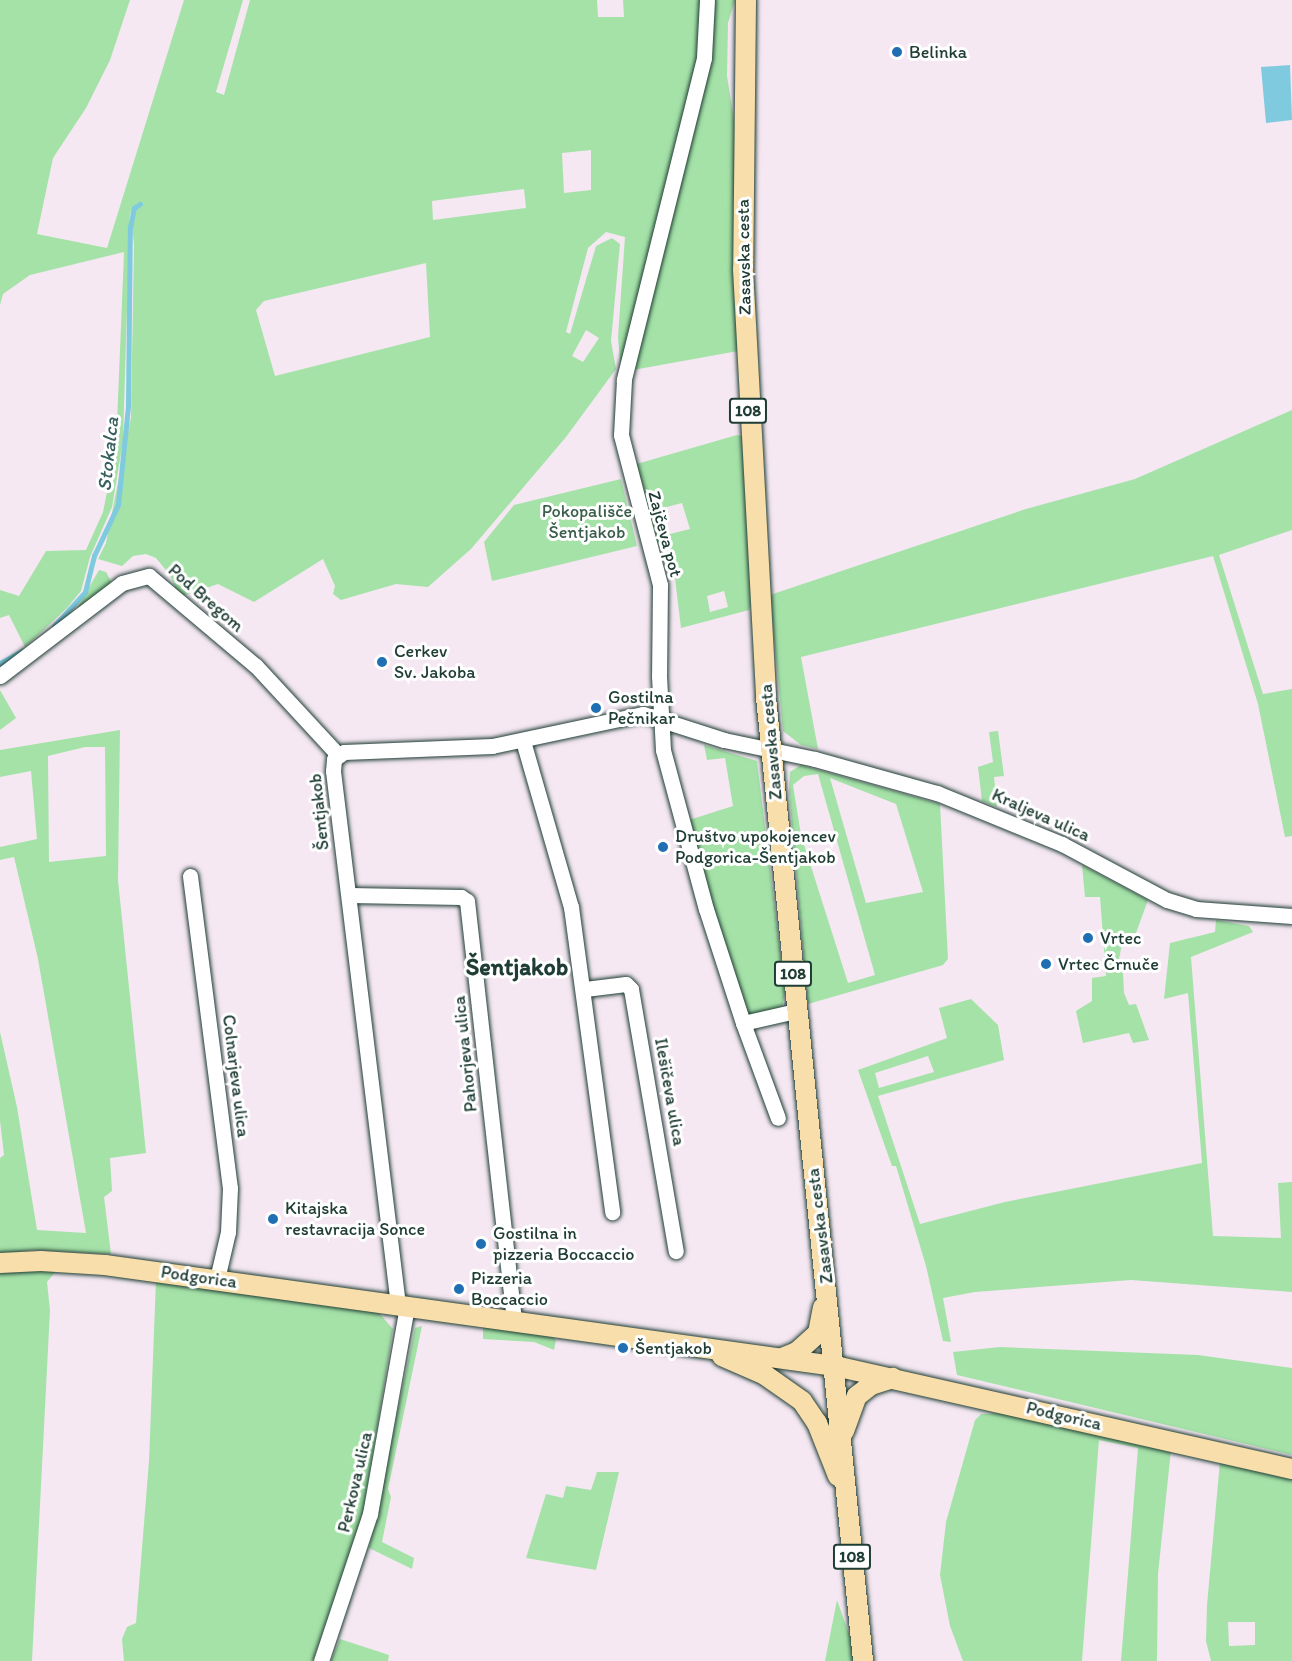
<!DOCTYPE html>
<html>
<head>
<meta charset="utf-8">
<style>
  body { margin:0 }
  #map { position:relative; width:1292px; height:1661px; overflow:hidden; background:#f5e8f3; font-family:Itim,sans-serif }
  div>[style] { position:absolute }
  .green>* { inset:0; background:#a5e2a8 }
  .water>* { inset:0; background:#7fcadf }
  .stream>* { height:4.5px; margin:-2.25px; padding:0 2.25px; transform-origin:2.25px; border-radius:2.25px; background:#7fcadf }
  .roads { filter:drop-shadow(0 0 2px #1f3d34) drop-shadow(0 0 2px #1f3d34) }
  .minor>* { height:15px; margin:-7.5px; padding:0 7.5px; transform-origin:7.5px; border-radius:7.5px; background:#fff }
  .major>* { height:20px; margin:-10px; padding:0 10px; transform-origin:10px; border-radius:10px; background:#f8deab }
  .dots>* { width:16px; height:16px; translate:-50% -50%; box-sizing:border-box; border:3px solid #fff; border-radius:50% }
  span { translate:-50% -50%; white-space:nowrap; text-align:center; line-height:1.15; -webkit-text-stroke:6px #fff; paint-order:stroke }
  .shield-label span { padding:2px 4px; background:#fff; border:2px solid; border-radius:4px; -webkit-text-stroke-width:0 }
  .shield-label { font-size:16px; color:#1f3d34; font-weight:700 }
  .poi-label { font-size:18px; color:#1f3d34 }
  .left { translate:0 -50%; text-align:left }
  .street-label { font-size:18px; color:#1f3d34 }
  .park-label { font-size:18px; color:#3a5e4b }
  .water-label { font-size:20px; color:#37605f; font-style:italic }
  .district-label { font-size:24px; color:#1f3d34; font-weight:700 }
</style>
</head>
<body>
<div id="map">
  <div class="green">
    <i style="clip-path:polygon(evenodd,0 0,130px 0,110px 60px,86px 108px,53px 158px,37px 234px,107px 248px,184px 0,243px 0,216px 92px,224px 95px,250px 0,597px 0,598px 17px,624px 17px,623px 0,705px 0,700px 50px,624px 363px,620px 362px,618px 337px,625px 237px,606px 232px,588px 248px,566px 332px,570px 334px,596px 246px,612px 238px,620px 244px,611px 341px,616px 369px,566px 437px,471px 549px,428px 587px,396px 584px,341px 600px,333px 594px,335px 586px,323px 559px,254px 602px,218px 584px,179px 597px,170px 575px,156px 558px,146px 554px,133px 556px,122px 566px,98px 559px,106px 543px,131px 417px,134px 244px,130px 210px,123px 441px,112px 507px,90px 557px,81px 591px,67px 608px,25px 647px,9px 615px,0 618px,0 590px,19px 596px,46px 551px,86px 550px,103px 512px,116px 448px,124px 252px,30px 275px,3px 294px,0 305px,0 0,591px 150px,591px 190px,564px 193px,562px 153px,591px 150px,0 0,524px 189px,526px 208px,433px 220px,432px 201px,524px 189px,0 0,426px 263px,430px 337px,275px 376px,256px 310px,264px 301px,426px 263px,0 0,586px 330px,599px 338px,583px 362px,572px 356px,586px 330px)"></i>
    <i style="clip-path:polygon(712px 0,735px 0,728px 23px,727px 76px,736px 133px,738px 351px,633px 370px)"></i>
    <i style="clip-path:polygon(1292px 410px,1292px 530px,1219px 555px,1263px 694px,1292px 689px,1292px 836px,1285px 837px,1258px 704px,1213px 556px,801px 657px,818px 749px,801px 745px,783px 731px,770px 595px,1026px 509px,1135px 479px)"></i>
    <i style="clip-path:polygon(evenodd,737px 435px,742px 436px,751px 604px,749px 610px,681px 628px,673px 562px,666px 543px,656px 545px,633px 465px,737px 435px,682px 503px,690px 529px,666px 535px,659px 509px,682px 503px,737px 435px,724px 591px,728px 607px,710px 612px,707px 596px,724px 591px)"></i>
    <i style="clip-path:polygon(621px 479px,637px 546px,492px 581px,484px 542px,514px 505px)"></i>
    <i style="clip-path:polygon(99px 570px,106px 572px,114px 587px,76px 610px)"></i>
    <i style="clip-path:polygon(0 690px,16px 718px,0 730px)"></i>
    <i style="clip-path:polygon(evenodd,120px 730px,118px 880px,146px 1153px,110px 1158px,112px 1191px,104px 1197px,111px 1254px,32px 1250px,0 1254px,0 1158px,4px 1155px,0 1121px,0 1032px,17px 1107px,37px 1230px,86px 1233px,38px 959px,14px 857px,0 860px,0 847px,37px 839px,31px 771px,0 777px,0 750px,120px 730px,85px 747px,105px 747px,106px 856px,49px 862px,48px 756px,85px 747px)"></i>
    <i style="clip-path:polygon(998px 731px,1004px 776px,994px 777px,997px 807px,982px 801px,978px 767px,993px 762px,989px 732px)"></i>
    <i style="clip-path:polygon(704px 745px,757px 761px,785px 992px,782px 1007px,755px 1015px,746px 1014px,686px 821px,733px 806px,725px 758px,707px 760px)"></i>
    <i style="clip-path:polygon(evenodd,801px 765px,940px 804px,948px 959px,943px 965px,808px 1004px,789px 792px,790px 772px,801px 765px,818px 774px,875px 975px,848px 983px,801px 835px,793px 785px,804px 776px,818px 774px,801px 765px,830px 778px,896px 804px,923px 892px,866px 903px,830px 778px)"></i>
    <i style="clip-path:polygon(1082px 865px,1148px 900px,1136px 933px,1124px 933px,1117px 970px,1123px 973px,1124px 993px,1129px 1005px,1136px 1004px,1149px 1040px,1133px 1043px,1129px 1033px,1083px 1043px,1076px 1011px,1092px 1001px,1092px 978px,1106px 976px,1100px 897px,1085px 897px)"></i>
    <i style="clip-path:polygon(evenodd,1216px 920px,1249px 926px,1253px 932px,1191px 957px,1213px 1236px,1281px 1238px,1278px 1183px,1292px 1182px,1292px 1292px,1131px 1280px,975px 1292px,943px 1298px,951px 1342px,943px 1341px,926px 1266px,896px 1166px,892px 1166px,858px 1070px,947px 1038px,939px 1008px,971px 999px,998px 1025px,1004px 1060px,878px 1096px,920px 1224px,1005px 1202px,1202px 1163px,1188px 993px,1164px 999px,1170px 943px,1215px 932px,1216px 920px,928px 1056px,934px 1072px,879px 1088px,875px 1073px,928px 1056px)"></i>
    <i style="clip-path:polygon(27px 1270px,56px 1271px,47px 1282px,50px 1310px,32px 1661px,0 1661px,0 1273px)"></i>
    <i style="clip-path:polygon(156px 1280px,351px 1306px,379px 1313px,393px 1329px,363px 1515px,313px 1661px,124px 1661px,122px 1639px,127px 1627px,136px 1623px,149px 1461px)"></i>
    <i style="clip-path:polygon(422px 1326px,388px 1489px,391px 1497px,382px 1542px,414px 1558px,412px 1569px,369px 1548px,415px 1328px)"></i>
    <i style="clip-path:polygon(483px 1327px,551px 1335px,556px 1340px,554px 1350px,534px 1342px,483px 1339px)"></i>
    <i style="clip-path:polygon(1000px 1347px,1198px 1355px,1292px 1368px,1292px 1455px,957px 1375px,953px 1352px)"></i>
    <i style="clip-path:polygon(1005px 1413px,1171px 1450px,1158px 1574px,1157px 1661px,1121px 1661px,1138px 1448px,1099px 1440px,1082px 1661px,963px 1661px,950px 1626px,940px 1575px,946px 1522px,975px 1420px,981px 1414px)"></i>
    <i style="clip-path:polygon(evenodd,1220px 1461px,1292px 1478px,1292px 1661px,1211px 1661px,1206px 1641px,1207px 1605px,1220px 1461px,1228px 1622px,1255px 1622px,1255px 1645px,1229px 1646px,1228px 1622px)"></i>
    <i style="clip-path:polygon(597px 1472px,619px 1472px,596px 1570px,526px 1558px,546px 1494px,563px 1498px,566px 1486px,591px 1490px)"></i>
    <i style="clip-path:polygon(837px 1600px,852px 1642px,854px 1661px,825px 1661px)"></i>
    <i style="clip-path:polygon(340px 1639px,389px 1655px,388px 1661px,331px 1661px)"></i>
  </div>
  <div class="water">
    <i style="clip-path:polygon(1290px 65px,1292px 120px,1266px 123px,1261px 67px)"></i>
  </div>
  <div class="stream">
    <i style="left:54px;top:626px;width:46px;rotate:-47.6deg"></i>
    <i style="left:85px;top:592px;width:37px;rotate:-76deg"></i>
    <i style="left:94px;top:556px;width:56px;rotate:-64.8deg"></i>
    <i style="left:118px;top:505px;width:99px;rotate:-84.2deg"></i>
    <i style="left:128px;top:407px;width:179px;rotate:-89.4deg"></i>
    <i style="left:130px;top:228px;width:20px;rotate:-79deg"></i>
    <i style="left:134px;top:208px;width:7px;rotate:-34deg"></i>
    <i style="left:0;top:663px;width:25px;rotate:-29deg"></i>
  </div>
  <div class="roads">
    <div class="minor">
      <i style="left:707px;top:0;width:58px;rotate:93deg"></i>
      <i style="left:704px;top:58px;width:332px;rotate:104deg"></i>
      <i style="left:624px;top:380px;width:55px;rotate:93.1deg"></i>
      <i style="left:621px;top:435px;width:155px;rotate:75.4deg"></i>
      <i style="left:660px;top:585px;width:91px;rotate:90.6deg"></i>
      <i style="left:659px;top:676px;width:74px;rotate:86.9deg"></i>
      <i style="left:663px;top:750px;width:165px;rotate:74.9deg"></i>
      <i style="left:706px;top:909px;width:120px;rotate:72deg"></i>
      <i style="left:743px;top:1023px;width:54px;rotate:-12.8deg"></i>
      <i style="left:0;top:676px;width:153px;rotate:-37.3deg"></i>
      <i style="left:122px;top:583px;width:28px;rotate:-15deg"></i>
      <i style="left:149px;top:576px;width:140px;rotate:40.1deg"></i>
      <i style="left:256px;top:666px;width:121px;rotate:47.3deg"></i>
      <i style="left:523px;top:741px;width:173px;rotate:73.9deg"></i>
      <i style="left:571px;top:907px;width:308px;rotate:82.3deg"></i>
      <i style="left:190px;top:876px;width:315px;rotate:82.7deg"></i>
      <i style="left:230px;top:1188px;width:44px;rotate:92.6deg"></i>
      <i style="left:228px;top:1232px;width:48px;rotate:103.2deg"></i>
      <i style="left:349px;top:895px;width:112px;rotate:1deg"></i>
      <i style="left:461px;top:897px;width:7px;rotate:34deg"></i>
      <i style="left:467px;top:901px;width:424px;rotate:83.6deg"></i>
      <i style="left:585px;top:989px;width:41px;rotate:-7deg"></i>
      <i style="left:626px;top:984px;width:7px;rotate:45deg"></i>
      <i style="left:631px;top:989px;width:266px;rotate:80.3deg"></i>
      <i style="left:743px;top:1023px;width:101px;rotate:69.8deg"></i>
      <i style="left:398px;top:1305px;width:538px;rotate:-96.94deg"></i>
      <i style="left:333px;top:771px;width:12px;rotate:-85deg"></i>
      <i style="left:334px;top:759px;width:12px;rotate:-35deg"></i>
      <i style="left:344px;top:752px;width:148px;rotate:-2.3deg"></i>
      <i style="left:492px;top:746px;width:154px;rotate:-12deg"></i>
      <i style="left:643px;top:714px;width:85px;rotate:17.8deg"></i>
      <i style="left:724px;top:740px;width:93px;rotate:11.8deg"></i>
      <i style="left:815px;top:759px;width:127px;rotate:15.6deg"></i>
      <i style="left:937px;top:793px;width:135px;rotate:22.2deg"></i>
      <i style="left:1062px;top:844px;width:119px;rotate:28.1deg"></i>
      <i style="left:1167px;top:900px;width:30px;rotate:17deg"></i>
      <i style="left:1196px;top:909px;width:96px;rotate:4.2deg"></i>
      <i style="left:321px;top:1661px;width:155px;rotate:-71.6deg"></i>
      <i style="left:370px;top:1514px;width:210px;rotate:-79.9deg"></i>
    </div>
    <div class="major">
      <i style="left:746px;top:0;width:269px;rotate:90.6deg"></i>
      <i style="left:743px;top:269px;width:429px;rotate:86.9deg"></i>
      <i style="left:766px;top:697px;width:969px;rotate:84.25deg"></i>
      <i style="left:0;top:1263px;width:41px;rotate:-2.8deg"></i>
      <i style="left:41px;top:1261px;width:64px;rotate:3.6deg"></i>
      <i style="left:105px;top:1265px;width:737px;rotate:7.88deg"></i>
      <i style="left:835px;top:1366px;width:468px;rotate:12.7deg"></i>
      <i style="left:722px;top:1356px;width:47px;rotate:23.8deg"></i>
      <i style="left:765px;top:1375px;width:45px;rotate:35.1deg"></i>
      <i style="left:802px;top:1401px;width:27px;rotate:56deg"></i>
      <i style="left:817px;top:1423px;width:57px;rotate:68.4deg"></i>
      <i style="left:782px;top:1358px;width:16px;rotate:-22deg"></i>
      <i style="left:797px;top:1352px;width:28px;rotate:-42deg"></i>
      <i style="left:818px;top:1333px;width:26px;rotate:-79deg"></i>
      <i style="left:844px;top:1431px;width:37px;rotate:-70deg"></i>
      <i style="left:857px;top:1396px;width:18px;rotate:-38deg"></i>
      <i style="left:871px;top:1385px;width:23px;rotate:-18deg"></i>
    </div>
  </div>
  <div class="dots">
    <i style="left:897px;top:52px;background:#1f6fb2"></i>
    <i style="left:382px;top:662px;background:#1f6fb2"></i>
    <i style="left:596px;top:708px;background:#1f6fb2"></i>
    <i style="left:663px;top:847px;background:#1f6fb2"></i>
    <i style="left:1088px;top:938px;background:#1f6fb2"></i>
    <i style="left:1046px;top:964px;background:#1f6fb2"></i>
    <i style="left:273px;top:1219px;background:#1f6fb2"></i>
    <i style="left:481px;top:1244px;background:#1f6fb2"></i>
    <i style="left:459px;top:1289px;background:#1f6fb2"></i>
    <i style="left:623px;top:1348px;background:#1f6fb2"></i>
  </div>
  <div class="shield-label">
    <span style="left:748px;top:411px">108</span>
    <span style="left:793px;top:974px">108</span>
    <span style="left:852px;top:1557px">108</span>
  </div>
  <div class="poi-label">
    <span class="left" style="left:909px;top:52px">Belinka</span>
    <span class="left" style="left:394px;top:662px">Cerkev<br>Sv. Jakoba</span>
    <span class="left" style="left:608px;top:708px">Gostilna<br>Pečnikar</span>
    <span class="left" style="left:675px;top:847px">Društvo upokojencev<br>Podgorica-Šentjakob</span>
    <span class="left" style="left:1100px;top:938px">Vrtec</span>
    <span class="left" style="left:1058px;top:964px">Vrtec Črnuče</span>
    <span class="left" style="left:285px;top:1219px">Kitajska<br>restavracija Sonce</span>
    <span class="left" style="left:493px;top:1244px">Gostilna in<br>pizzeria Boccaccio</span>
    <span class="left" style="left:471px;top:1289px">Pizzeria<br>Boccaccio</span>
    <span class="left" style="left:635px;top:1348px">Šentjakob</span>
  </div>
  <div class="street-label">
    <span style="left:744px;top:257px;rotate:-91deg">Zasavska cesta</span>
    <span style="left:665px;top:534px;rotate:75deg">Zajčeva pot</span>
    <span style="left:206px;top:598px;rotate:41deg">Pod Bregom</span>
    <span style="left:771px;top:742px;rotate:-95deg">Zasavska cesta</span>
    <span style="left:319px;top:812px;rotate:-96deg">Šentjakob</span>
    <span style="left:1041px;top:815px;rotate:24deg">Kraljeva ulica</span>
    <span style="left:465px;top:1054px;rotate:-96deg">Pahorjeva ulica</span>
    <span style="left:236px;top:1076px;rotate:83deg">Colnarjeva ulica</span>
    <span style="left:670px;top:1092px;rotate:80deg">Ilešičeva ulica</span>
    <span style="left:820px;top:1226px;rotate:-97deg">Zasavska cesta</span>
    <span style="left:199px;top:1277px;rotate:8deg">Podgorica</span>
    <span style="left:1064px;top:1416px;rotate:13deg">Podgorica</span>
    <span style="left:355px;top:1482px;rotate:-77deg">Perkova ulica</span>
  </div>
  <div class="park-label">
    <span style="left:587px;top:522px">Pokopališče<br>Šentjakob</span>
  </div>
  <div class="water-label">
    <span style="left:108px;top:454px;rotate:-84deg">Stokalca</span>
  </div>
  <div class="district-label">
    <span style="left:517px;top:967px">Šentjakob</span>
  </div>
</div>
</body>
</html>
